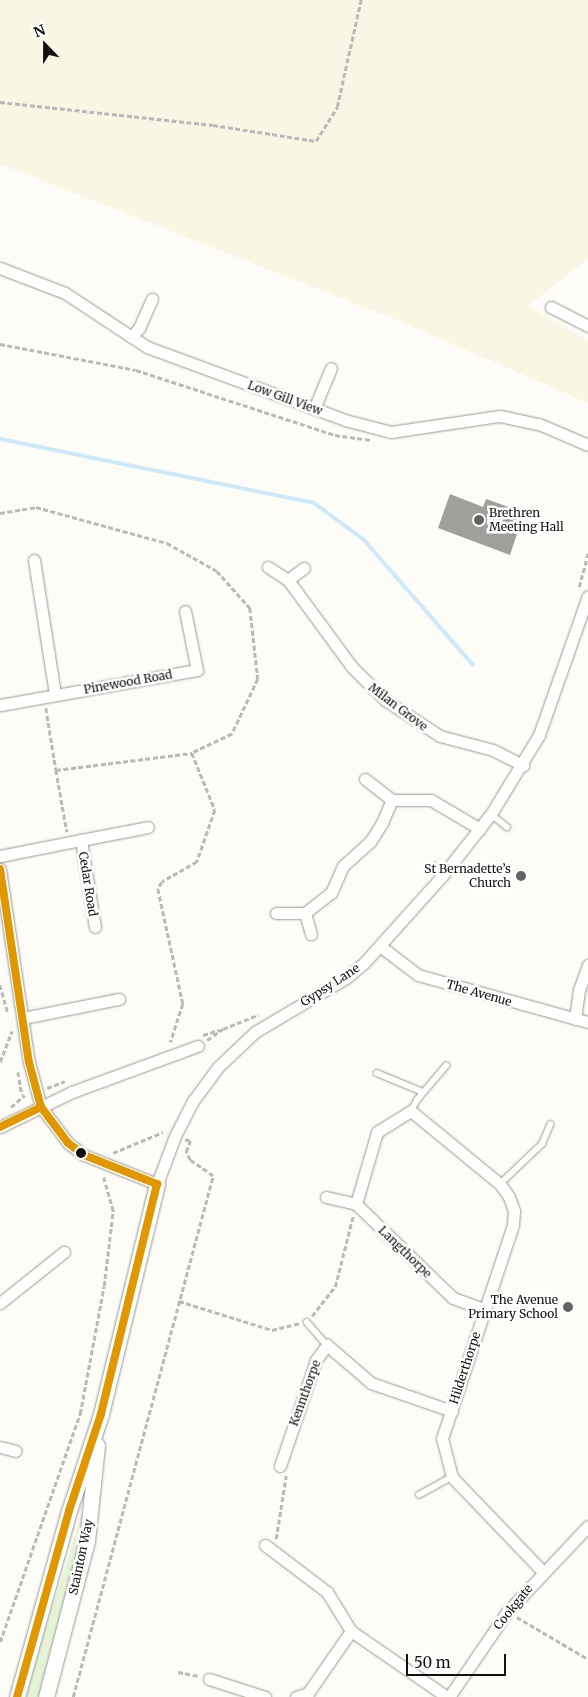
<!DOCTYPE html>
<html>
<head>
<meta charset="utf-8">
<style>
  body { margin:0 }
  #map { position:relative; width:588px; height:1697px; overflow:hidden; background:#fdfcf7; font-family:Merriweather,serif }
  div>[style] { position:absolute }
  .farmland>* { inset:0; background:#f9f7e4 }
  .green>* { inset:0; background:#e7f3d7 }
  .stream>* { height:4px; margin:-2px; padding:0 2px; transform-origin:2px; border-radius:2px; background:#cde8f7 }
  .building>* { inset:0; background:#a19f9c }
  .path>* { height:2.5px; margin-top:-1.25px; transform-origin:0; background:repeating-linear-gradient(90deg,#b9b9b8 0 5px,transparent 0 7.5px) }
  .roads { filter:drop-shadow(0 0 1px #979795) drop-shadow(0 0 1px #979795) }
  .service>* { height:5.5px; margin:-2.75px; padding:0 2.75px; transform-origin:2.75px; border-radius:2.75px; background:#fffffe }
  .minor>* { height:11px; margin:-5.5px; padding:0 5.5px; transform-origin:5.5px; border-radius:5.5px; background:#fffffe }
  .tertiary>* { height:15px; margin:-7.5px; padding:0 7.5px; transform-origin:7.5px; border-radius:7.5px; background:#fffffe }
  .bus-1>* { height:8px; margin:-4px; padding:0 4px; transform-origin:4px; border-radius:4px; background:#e09702 }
  .dots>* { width:14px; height:14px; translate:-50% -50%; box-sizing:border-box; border:2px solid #fff; border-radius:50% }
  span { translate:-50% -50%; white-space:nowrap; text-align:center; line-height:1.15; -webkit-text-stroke:5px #fff; paint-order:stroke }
  .street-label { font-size:12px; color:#111 }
  .poi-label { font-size:12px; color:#111 }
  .left { translate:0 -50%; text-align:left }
  .right { translate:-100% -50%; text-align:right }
  .north { position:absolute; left:20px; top:20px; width:50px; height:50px; -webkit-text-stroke:4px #fff; paint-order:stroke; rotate:338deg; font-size:14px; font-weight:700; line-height:20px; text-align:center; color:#111 }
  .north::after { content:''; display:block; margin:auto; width:18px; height:22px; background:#111; clip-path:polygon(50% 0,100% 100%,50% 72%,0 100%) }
  .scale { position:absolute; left:406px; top:1654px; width:100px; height:22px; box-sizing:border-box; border:2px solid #111; border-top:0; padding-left:6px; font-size:15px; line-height:18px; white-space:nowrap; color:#111; -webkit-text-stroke:4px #fff; paint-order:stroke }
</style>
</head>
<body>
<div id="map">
  <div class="farmland">
    <i style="clip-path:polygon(0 0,588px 0,588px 259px,528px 306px,588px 340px,588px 403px,399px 321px,0 164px)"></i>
  </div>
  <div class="green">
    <i style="clip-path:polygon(83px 1510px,76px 1557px,38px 1697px,24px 1697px)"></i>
  </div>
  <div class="stream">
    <i style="left:0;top:439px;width:320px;rotate:11.5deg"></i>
    <i style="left:314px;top:503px;width:62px;rotate:36.5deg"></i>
    <i style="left:364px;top:540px;width:166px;rotate:48.9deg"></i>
  </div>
  <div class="building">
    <i style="clip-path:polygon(450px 494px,483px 507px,486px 499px,520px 511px,512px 533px,517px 534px,510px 555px,438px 528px)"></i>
  </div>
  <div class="path">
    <i style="left:0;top:102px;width:214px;rotate:6.2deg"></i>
    <i style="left:213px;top:125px;width:104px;rotate:8.8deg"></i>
    <i style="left:316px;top:141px;width:40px;rotate:-58deg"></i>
    <i style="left:337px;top:107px;width:110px;rotate:-77.4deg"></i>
    <i style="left:0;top:344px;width:138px;rotate:10.8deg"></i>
    <i style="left:136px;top:370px;width:209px;rotate:18.1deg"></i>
    <i style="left:335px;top:435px;width:36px;rotate:8deg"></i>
    <i style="left:0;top:513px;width:36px;rotate:-9deg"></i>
    <i style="left:36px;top:507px;width:136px;rotate:15.4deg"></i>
    <i style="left:167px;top:543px;width:57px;rotate:29.2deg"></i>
    <i style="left:217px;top:571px;width:50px;rotate:48.3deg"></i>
    <i style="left:250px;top:608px;width:71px;rotate:83.6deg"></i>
    <i style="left:258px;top:679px;width:61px;rotate:115.3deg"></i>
    <i style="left:232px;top:734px;width:44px;rotate:154.6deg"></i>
    <i style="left:192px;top:753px;width:61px;rotate:68deg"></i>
    <i style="left:215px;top:810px;width:55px;rotate:109.1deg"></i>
    <i style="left:197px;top:862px;width:40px;rotate:150.3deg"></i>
    <i style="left:162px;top:882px;width:8px;rotate:120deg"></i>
    <i style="left:158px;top:889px;width:118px;rotate:77.7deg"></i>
    <i style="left:183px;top:1004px;width:40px;rotate:108deg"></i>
    <i style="left:579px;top:587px;width:35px;rotate:-75deg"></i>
    <i style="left:46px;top:708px;width:63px;rotate:80.8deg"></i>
    <i style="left:56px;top:770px;width:137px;rotate:-7.1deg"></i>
    <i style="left:56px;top:770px;width:63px;rotate:79.9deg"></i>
    <i style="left:428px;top:871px;width:14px;rotate:-51deg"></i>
    <i style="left:0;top:985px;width:29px;rotate:74deg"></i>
    <i style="left:203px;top:1035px;width:17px;rotate:-17deg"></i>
    <i style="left:207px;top:1040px;width:19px;rotate:-35deg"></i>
    <i style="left:223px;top:1029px;width:38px;rotate:-22deg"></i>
    <i style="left:0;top:1062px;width:33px;rotate:-69deg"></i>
    <i style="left:18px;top:1072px;width:23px;rotate:80deg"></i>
    <i style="left:47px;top:1088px;width:19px;rotate:-21deg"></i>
    <i style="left:11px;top:1107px;width:18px;rotate:-41deg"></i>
    <i style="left:113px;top:1153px;width:54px;rotate:-22.8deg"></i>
    <i style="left:179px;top:1301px;width:97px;rotate:17.3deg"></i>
    <i style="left:272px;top:1330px;width:29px;rotate:-14deg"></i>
    <i style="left:312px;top:1316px;width:37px;rotate:-52deg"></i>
    <i style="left:335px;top:1287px;width:73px;rotate:-75.8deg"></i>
    <i style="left:276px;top:1539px;width:64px;rotate:-81deg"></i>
    <i style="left:517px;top:1617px;width:82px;rotate:30.6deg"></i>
    <i style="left:0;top:1642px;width:242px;rotate:-70.7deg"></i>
    <i style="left:80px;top:1414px;width:130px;rotate:-79.4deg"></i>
    <i style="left:104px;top:1286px;width:76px;rotate:-83.2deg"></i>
    <i style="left:113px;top:1211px;width:36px;rotate:-106deg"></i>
    <i style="left:178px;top:1672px;width:20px;rotate:11deg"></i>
    <i style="left:73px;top:1697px;width:539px;rotate:-74.96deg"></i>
    <i style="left:213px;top:1176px;width:28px;rotate:-145deg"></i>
    <i style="left:190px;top:1160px;width:9px;rotate:-117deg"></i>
    <i style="left:186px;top:1152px;width:12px;rotate:-70deg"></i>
    <i style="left:190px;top:1141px;width:5px;rotate:-169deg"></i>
  </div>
  <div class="roads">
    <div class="service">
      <i style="left:491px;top:814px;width:21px;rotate:39deg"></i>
      <i style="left:377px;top:1073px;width:50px;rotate:22.4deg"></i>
      <i style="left:411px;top:1111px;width:13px;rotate:-61deg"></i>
      <i style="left:417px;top:1100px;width:45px;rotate:-49.5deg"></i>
      <i style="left:500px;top:1184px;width:58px;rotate:-43.6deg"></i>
      <i style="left:542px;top:1144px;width:21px;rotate:-67deg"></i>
      <i style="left:307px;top:1322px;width:30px;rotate:49deg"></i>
      <i style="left:419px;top:1495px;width:38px;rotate:-29deg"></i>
    </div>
    <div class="minor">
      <i style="left:0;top:268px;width:70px;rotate:21deg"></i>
      <i style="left:65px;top:293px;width:98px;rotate:33.4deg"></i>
      <i style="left:147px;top:347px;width:211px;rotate:20.2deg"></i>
      <i style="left:345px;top:420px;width:48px;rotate:14.6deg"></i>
      <i style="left:391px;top:432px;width:110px;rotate:-8.4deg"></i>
      <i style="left:500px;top:416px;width:40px;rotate:12deg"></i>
      <i style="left:539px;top:424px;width:53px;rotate:23.2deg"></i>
      <i style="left:551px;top:307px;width:42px;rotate:27.2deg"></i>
      <i style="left:131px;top:337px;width:12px;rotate:-48deg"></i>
      <i style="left:139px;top:328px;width:32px;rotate:-66deg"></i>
      <i style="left:314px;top:409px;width:44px;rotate:-67.5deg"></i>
      <i style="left:34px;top:560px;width:136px;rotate:81.1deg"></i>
      <i style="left:268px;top:567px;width:24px;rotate:33deg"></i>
      <i style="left:288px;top:580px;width:108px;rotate:53.7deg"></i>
      <i style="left:352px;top:667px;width:47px;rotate:45deg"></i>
      <i style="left:385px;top:700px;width:66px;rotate:33.2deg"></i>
      <i style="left:440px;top:736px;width:55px;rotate:14.8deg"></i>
      <i style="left:493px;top:750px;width:34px;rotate:27deg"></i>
      <i style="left:288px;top:580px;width:20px;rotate:-37deg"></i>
      <i style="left:0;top:705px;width:200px;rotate:-10.1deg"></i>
      <i style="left:197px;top:670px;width:60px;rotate:-101.5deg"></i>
      <i style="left:365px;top:779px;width:34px;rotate:38deg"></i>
      <i style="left:392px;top:800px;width:39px"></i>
      <i style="left:431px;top:800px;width:57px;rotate:30.6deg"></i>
      <i style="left:81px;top:840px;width:68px;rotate:-11deg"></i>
      <i style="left:0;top:856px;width:83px;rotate:-11.2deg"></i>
      <i style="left:81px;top:840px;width:88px;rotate:80.9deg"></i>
      <i style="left:0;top:869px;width:195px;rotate:81.5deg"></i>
      <i style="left:29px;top:1062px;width:47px;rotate:75.1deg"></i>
      <i style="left:41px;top:1107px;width:45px;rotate:53.1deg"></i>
      <i style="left:68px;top:1143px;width:20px;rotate:37deg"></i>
      <i style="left:84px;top:1155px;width:79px;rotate:21.7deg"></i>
      <i style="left:157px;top:1184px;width:51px;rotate:-69.4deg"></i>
      <i style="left:175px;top:1136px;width:39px;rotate:-63deg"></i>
      <i style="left:193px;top:1101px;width:42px;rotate:-53.7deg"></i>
      <i style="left:218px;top:1067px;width:51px;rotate:-43.4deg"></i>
      <i style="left:255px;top:1032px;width:106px;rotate:-30.7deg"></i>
      <i style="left:346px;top:978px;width:23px;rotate:-40deg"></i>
      <i style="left:364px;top:963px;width:117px;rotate:-48.1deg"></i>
      <i style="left:442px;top:876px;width:79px;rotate:-51.7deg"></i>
      <i style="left:491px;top:814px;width:92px;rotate:-58.7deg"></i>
      <i style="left:539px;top:735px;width:147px;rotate:-70.6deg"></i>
      <i style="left:276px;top:913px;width:29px"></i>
      <i style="left:305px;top:913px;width:33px;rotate:-38deg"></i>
      <i style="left:331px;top:893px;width:30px;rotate:-66deg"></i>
      <i style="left:343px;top:866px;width:36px;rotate:-42deg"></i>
      <i style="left:370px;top:842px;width:22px;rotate:-58deg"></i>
      <i style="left:382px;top:823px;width:25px;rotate:-67deg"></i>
      <i style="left:305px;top:913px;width:22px;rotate:74deg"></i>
      <i style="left:380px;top:946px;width:48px;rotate:37.3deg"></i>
      <i style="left:418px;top:975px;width:176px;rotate:15.5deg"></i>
      <i style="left:23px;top:1018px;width:98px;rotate:-11.2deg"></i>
      <i style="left:575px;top:1019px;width:29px;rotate:-82deg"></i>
      <i style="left:579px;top:990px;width:27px;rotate:-70deg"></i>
      <i style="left:0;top:1127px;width:80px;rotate:-25.9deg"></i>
      <i style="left:72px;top:1092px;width:134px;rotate:-20.1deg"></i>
      <i style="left:326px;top:1197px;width:31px;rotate:13deg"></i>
      <i style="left:356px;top:1204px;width:135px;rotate:44.1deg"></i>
      <i style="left:453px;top:1298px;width:33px;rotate:20deg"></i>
      <i style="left:356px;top:1204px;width:75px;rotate:-73.7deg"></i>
      <i style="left:377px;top:1132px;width:40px;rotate:-32deg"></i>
      <i style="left:411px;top:1111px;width:115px;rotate:39.4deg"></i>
      <i style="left:500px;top:1184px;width:16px;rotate:55deg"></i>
      <i style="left:509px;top:1197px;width:15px;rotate:70deg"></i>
      <i style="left:514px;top:1211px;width:14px;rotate:94deg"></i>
      <i style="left:513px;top:1225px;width:225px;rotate:108.4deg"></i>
      <i style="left:442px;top:1438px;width:40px;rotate:75.6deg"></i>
      <i style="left:452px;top:1477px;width:132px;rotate:46.2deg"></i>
      <i style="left:0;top:1303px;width:82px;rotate:-38.6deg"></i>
      <i style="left:0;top:1447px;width:16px;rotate:14deg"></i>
      <i style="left:280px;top:1466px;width:112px;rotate:-71.2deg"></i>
      <i style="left:316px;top:1360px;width:19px;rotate:-54deg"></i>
      <i style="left:327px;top:1345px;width:58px;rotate:40.8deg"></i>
      <i style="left:371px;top:1383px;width:86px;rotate:19.1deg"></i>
      <i style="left:265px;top:1545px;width:78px;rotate:37.2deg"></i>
      <i style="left:327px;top:1592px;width:46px;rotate:58.4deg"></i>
      <i style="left:351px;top:1631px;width:116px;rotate:34.5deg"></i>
      <i style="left:209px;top:1679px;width:59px;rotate:17.8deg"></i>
      <i style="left:296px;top:1697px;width:13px;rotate:-18deg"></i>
      <i style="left:308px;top:1693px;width:75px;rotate:-55.3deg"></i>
      <i style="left:449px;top:1697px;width:103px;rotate:-55.7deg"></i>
      <i style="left:507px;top:1612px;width:118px;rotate:-46.7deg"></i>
    </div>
    <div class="tertiary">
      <i style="left:17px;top:1697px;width:193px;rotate:-74.4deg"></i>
      <i style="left:69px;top:1511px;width:102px;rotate:-71.7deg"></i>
      <i style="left:101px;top:1414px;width:237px;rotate:-76.3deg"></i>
      <i style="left:46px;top:1697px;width:161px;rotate:-75.3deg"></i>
      <i style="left:87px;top:1541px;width:96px;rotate:-84deg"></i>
    </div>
  </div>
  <div class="bus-1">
    <i style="left:0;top:869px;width:195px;rotate:81.5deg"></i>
    <i style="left:29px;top:1062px;width:47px;rotate:75.1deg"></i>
    <i style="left:41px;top:1107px;width:45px;rotate:53.1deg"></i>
    <i style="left:68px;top:1143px;width:20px;rotate:37deg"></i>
    <i style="left:84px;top:1155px;width:79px;rotate:21.7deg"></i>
    <i style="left:157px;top:1184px;width:237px;rotate:103.7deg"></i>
    <i style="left:101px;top:1414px;width:102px;rotate:108.3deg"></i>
    <i style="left:69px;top:1511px;width:193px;rotate:105.6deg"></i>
    <i style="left:0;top:1127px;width:46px;rotate:-26deg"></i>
  </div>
  <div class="dots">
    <i style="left:479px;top:520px;background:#646362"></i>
    <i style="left:521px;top:876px;background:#646362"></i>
    <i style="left:81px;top:1153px;background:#111"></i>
    <i style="left:568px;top:1307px;background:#646362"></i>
  </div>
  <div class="street-label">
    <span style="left:285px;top:398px;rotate:20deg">Low Gill View</span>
    <span style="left:128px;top:682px;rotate:-10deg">Pinewood Road</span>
    <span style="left:398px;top:707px;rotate:37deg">Milan Grove</span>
    <span style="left:88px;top:884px;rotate:81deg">Cedar Road</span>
    <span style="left:330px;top:985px;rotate:-33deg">Gypsy Lane</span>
    <span style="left:479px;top:993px;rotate:16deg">The Avenue</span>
    <span style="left:405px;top:1252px;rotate:44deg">Langthorpe</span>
    <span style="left:465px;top:1368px;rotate:-72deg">Hilderthorpe</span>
    <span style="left:305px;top:1393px;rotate:-70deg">Kennthorpe</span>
    <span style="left:81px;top:1557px;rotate:-78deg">Stainton Way</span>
    <span style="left:513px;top:1607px;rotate:-51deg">Cookgate</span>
  </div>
  <div class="poi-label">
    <span class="left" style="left:489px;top:520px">Brethren<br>Meeting Hall</span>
    <span class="right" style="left:511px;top:876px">St Bernadette’s<br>Church</span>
    <span class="right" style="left:558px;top:1307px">The Avenue<br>Primary School</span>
  </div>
  <div class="north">N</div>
  <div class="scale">50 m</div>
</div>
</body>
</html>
